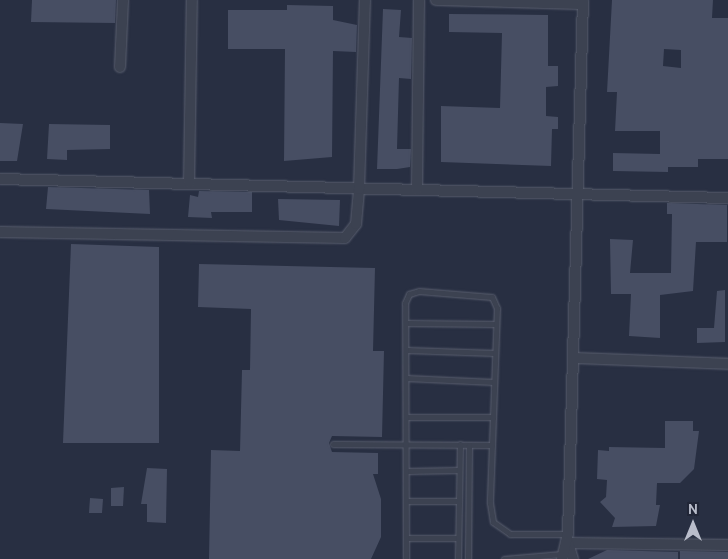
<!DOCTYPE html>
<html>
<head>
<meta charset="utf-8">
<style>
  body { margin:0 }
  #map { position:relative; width:728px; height:559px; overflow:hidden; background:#282f42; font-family:Cabin,sans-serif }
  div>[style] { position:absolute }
  .building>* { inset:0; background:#474e63 }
  .roads { filter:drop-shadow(0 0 1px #5a5f6f) drop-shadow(0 0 1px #5a5f6f) }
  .lane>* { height:5px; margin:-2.5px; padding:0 2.5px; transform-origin:2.5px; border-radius:2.5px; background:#3c4251 }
  .street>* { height:10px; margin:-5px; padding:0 5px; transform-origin:5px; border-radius:5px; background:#3c4251 }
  span { translate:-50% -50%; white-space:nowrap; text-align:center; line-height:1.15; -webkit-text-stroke:5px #212637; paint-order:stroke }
  .north { position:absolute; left:668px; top:499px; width:50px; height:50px; -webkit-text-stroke:4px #212637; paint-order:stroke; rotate:0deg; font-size:14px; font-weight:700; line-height:20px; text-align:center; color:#b9bdcb }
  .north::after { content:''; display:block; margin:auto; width:18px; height:22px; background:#b9bdcb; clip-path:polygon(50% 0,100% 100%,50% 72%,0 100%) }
</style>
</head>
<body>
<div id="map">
  <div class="building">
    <i style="clip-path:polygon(32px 0,116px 0,115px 23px,31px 22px)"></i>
    <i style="clip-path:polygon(evenodd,612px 0,713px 0,712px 18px,728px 18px,728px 159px,698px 159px,698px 167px,668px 167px,668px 172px,613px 171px,613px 153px,660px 154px,660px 131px,615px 131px,617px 92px,607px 92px,612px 0,664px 49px,681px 50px,681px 68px,663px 66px,664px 49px)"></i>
    <i style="clip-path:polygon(287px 5px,333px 6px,333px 20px,357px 25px,356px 52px,333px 51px,332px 157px,284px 161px,285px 49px,228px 49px,228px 10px,287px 10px)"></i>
    <i style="clip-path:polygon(383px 9px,401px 10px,399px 37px,412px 38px,411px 79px,399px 78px,397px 149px,411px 149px,410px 167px,397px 169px,377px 169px)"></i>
    <i style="clip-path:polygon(449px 14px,548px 15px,548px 66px,558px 66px,558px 86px,546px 87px,546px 116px,558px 117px,558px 129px,552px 129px,551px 166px,441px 162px,441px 106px,500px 108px,502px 33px,449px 32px)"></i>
    <i style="clip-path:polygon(0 123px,23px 124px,17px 161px,0 161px)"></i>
    <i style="clip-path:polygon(49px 124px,110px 125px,110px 149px,67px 150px,67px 160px,47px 159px)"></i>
    <i style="clip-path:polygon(48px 187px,149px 190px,150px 214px,46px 209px)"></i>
    <i style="clip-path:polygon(199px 191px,252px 192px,252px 212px,211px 212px,212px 218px,188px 217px,190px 195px,198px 197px)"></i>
    <i style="clip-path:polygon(278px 199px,340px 200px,339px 226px,279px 220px)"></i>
    <i style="clip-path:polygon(667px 203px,727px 205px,727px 242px,696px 242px,693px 291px,660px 295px,660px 338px,629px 336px,631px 294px,611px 294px,610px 239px,633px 240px,630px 273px,671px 273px,672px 214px,667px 214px)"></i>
    <i style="clip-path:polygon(71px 244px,159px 247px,159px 443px,63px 443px)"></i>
    <i style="clip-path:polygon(199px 264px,375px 268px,373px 351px,384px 351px,382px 437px,332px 436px,329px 443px,332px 452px,378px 453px,378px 474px,373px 474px,381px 499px,381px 537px,371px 559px,209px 559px,211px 450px,240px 451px,242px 370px,250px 370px,251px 309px,198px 307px)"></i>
    <i style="clip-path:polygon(725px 290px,725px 342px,697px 343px,697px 328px,714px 328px,717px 291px)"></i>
    <i style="clip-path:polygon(665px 421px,693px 421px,693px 431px,699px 431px,694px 469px,680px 483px,657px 483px,656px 505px,660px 505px,656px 526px,612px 527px,615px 518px,600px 502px,606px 497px,607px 480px,597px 479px,598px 450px,609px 451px,609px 447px,665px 448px)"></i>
    <i style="clip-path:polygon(147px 468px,167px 469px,166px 523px,147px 522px,147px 504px,141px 504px)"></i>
    <i style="clip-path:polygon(124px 487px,123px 506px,111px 506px,111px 488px)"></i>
    <i style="clip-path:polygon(90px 498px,103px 499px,102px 513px,89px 513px)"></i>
    <i style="clip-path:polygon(607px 550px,678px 552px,678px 559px,588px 559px)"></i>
    <i style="clip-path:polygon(680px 551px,728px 552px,728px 559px,680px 559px)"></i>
  </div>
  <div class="roads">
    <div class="lane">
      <i style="left:406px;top:323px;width:90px;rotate:0.6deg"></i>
      <i style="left:407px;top:350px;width:88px;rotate:2deg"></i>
      <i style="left:406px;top:378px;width:88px;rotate:2.6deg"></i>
      <i style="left:407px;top:417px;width:86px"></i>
      <i style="left:333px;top:444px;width:159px;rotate:0.4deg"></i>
      <i style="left:408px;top:471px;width:51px;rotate:-1.1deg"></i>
      <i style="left:408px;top:501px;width:51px"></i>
      <i style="left:407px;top:538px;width:51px"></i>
      <i style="left:406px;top:559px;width:256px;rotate:-90.2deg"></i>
      <i style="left:405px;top:303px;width:10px;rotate:-66deg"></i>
      <i style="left:409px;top:294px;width:10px;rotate:-17deg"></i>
      <i style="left:419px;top:291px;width:73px;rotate:4.7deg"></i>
      <i style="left:492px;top:297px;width:12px;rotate:66deg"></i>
      <i style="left:497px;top:308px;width:195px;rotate:92.1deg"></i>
      <i style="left:490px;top:503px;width:19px;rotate:81deg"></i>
      <i style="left:493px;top:522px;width:21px;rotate:35deg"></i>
      <i style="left:510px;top:534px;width:58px"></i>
      <i style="left:458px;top:559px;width:115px;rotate:-89deg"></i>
      <i style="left:468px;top:559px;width:114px;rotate:-89.5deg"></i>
      <i style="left:504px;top:559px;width:58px;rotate:-4.9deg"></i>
    </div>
    <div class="street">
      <i style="left:436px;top:0;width:147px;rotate:1.6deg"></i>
      <i style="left:120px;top:67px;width:67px;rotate:-87.4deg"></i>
      <i style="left:0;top:179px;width:728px;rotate:1.5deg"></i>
      <i style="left:189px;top:183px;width:183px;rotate:-89.1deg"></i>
      <i style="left:417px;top:190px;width:190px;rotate:-89.4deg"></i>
      <i style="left:0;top:232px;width:345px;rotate:1deg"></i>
      <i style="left:345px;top:238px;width:18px;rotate:-52deg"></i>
      <i style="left:356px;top:224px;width:35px;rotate:-85deg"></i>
      <i style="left:359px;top:189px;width:189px;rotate:-88.2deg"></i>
      <i style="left:574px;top:358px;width:154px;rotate:2.2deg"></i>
      <i style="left:568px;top:543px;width:160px;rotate:0.7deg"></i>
      <i style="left:568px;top:543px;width:17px;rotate:73deg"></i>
      <i style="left:562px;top:559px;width:26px;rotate:-77deg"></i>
      <i style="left:568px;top:534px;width:534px;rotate:-88.39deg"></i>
    </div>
  </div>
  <div class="north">N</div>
</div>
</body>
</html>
